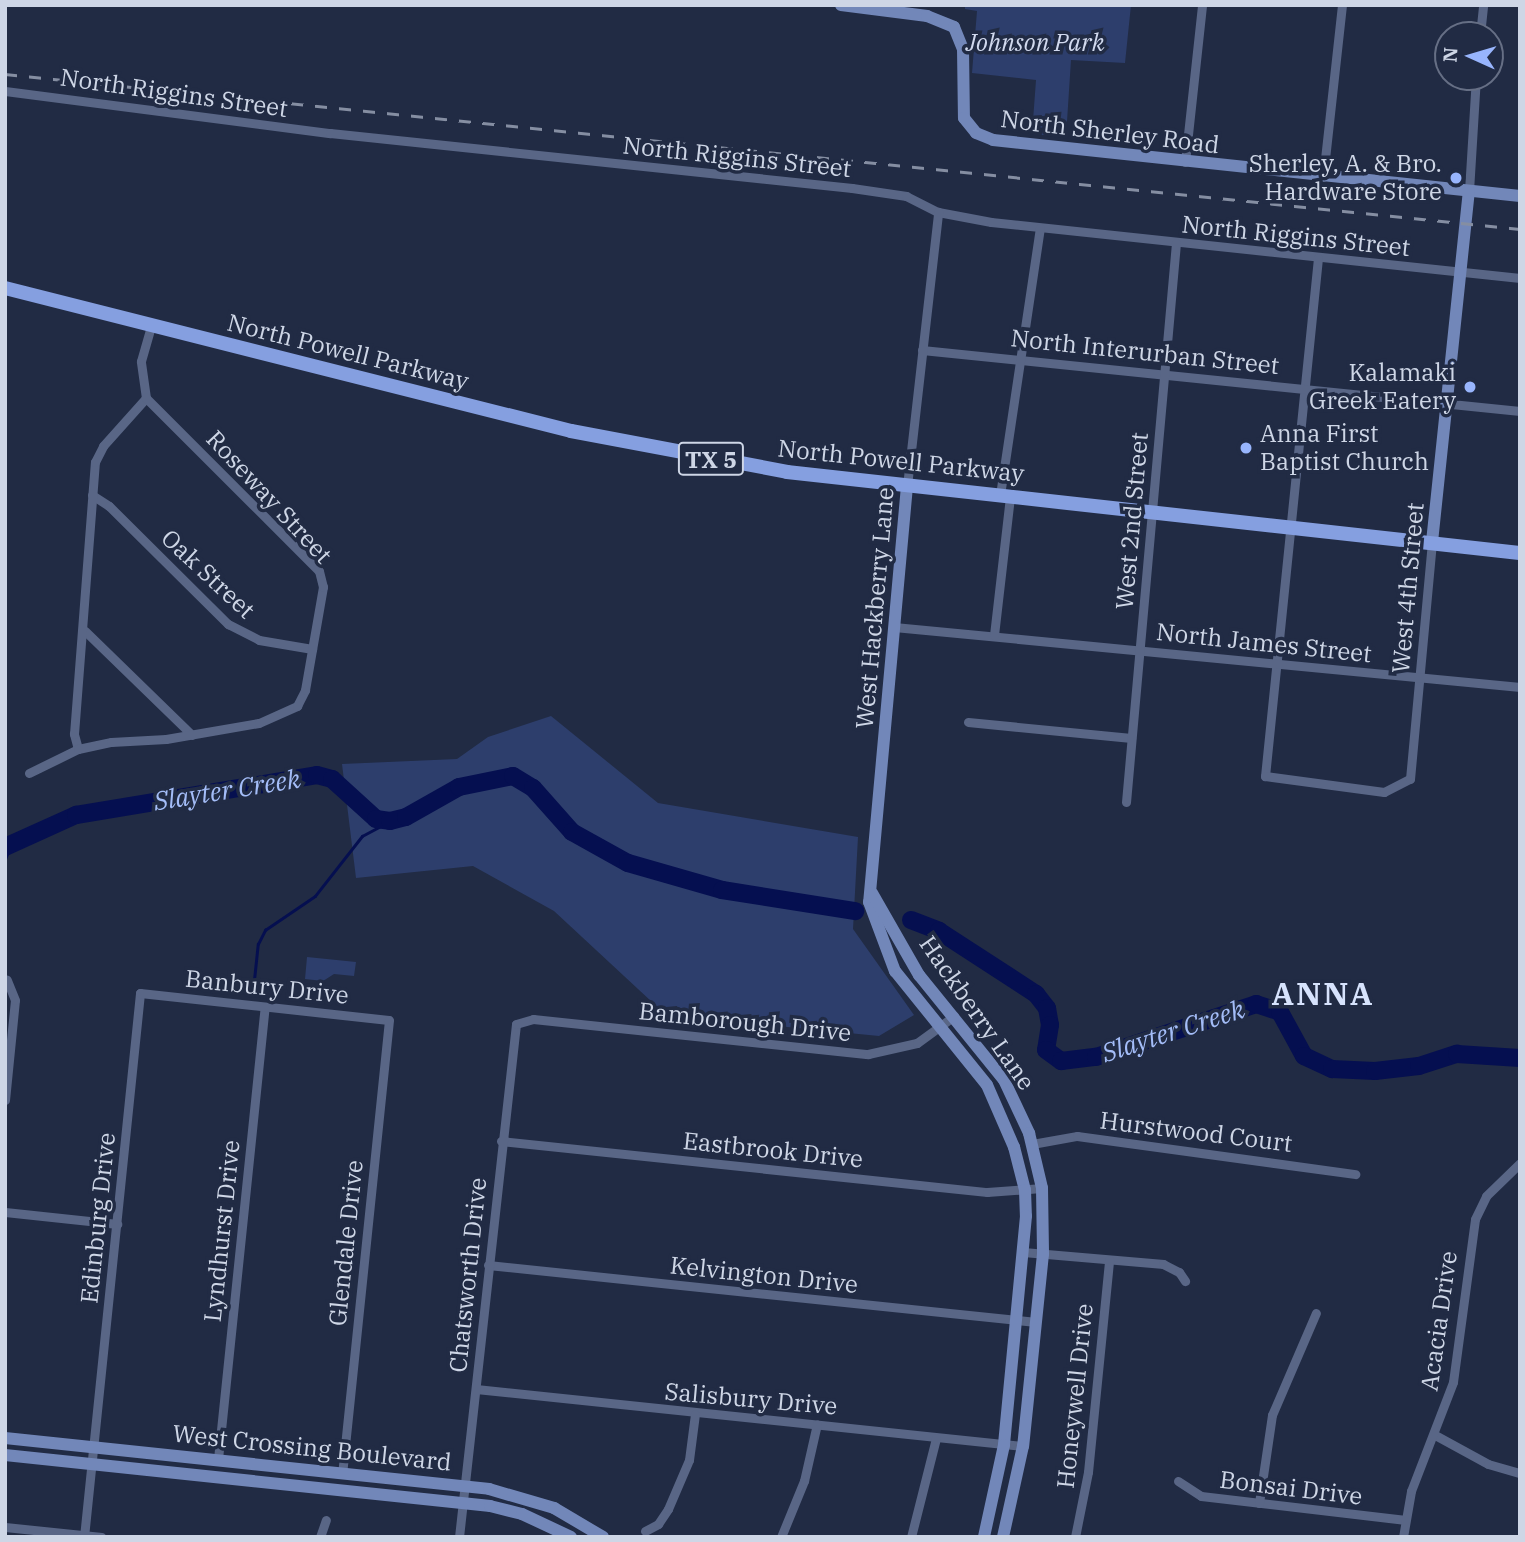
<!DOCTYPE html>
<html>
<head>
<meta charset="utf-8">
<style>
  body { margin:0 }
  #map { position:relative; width:1525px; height:1542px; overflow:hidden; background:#212b44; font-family:"IBM Plex Serif",serif }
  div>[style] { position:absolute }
  .green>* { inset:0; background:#2d3e6c }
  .stream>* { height:2.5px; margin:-1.25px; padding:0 1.25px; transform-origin:1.25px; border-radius:1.25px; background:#050f50 }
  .river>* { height:18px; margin:-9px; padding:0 9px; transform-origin:9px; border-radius:9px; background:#050f50 }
  .street>* { height:9px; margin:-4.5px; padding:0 4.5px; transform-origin:4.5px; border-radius:4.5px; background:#596686 }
  .secondary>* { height:12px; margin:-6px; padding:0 6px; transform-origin:6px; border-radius:6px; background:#7287b9 }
  .primary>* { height:14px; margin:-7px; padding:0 7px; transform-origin:7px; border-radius:7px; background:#859fe0 }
  .rail>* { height:2.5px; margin-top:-1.25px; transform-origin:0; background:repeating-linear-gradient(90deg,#858ea2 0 12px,transparent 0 24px) }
  .dots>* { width:19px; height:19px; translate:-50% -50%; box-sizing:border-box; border:4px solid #212b44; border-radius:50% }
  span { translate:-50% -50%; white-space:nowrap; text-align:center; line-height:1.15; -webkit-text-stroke:7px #212b44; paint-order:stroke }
  .shield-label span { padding:2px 5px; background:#212b44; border:2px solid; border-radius:5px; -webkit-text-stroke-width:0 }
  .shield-label { font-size:23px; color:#ced6e6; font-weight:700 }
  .park-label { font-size:24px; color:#d1d9ee; font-style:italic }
  .street-label { font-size:24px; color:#ced6e6 }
  .poi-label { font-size:24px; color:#ced6e6 }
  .right { translate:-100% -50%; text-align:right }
  .left { translate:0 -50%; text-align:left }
  .water-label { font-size:26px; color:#a4bdf8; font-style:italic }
  .district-label { font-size:32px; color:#d7e3fd; font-weight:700; letter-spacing:2px }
  .frame { position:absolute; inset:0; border:7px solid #ced6e6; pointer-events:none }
  .north { position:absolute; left:1434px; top:21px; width:70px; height:70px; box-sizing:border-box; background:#212b44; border:2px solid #666f85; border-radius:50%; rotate:274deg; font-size:19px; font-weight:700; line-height:28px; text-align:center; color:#ced6e6 }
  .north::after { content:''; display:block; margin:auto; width:24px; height:32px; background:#98b5fd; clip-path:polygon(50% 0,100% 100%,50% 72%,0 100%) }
</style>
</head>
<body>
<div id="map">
  <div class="green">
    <i style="clip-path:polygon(965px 5px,1131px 5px,1125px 63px,1071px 60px,1066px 137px,1032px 134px,1036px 80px,972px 73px,977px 11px,965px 9px)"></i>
    <i style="clip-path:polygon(551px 716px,658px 803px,858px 837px,853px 929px,914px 1015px,879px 1036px,666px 1015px,554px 911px,473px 866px,356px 878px,342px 764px,457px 759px,488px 737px)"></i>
    <i style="clip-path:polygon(307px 957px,356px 962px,354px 976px,334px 974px,323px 981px,305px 979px)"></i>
  </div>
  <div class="stream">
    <i style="left:5px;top:859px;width:16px;rotate:-68deg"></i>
    <i style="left:254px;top:980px;width:36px;rotate:-84deg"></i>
    <i style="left:258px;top:944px;width:16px;rotate:-63deg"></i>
    <i style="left:265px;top:930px;width:60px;rotate:-34.2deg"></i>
    <i style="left:315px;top:896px;width:76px;rotate:-51.9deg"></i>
    <i style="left:362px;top:836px;width:32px;rotate:-28deg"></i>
  </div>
  <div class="river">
    <i style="left:5px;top:847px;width:78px;rotate:-24.3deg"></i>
    <i style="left:76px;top:815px;width:244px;rotate:-9.4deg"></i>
    <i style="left:317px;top:775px;width:16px;rotate:15deg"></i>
    <i style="left:332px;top:779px;width:59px;rotate:42.3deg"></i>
    <i style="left:376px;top:819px;width:14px;rotate:8deg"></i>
    <i style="left:390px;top:821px;width:16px;rotate:-14deg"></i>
    <i style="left:406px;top:817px;width:61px;rotate:-29.5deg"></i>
    <i style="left:459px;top:787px;width:55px;rotate:-11.5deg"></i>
    <i style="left:513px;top:776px;width:23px;rotate:31deg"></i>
    <i style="left:533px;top:788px;width:59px;rotate:48.4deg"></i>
    <i style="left:572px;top:832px;width:64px;rotate:29deg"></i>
    <i style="left:628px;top:863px;width:98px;rotate:16deg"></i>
    <i style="left:722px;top:890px;width:135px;rotate:9deg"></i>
    <i style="left:911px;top:920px;width:30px;rotate:21deg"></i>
    <i style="left:939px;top:931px;width:116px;rotate:33deg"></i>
    <i style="left:1036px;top:994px;width:18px;rotate:52deg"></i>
    <i style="left:1047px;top:1008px;width:17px;rotate:80deg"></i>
    <i style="left:1050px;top:1025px;width:25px;rotate:99deg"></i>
    <i style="left:1046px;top:1050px;width:19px;rotate:36deg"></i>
    <i style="left:1061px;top:1061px;width:35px;rotate:-7deg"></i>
    <i style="left:1096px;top:1057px;width:169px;rotate:-18.3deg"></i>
    <i style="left:1256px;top:1004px;width:25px;rotate:18deg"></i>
    <i style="left:1280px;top:1012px;width:50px;rotate:61.4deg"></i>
    <i style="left:1304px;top:1056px;width:31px;rotate:25deg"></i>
    <i style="left:1332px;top:1069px;width:43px;rotate:2.7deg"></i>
    <i style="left:1375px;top:1071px;width:44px;rotate:-6.5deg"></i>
    <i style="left:1419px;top:1066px;width:40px;rotate:-18deg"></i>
    <i style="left:1457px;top:1054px;width:63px;rotate:3.6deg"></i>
  </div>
  <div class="street">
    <i style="left:1480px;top:35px;width:30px;rotate:-84deg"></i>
    <i style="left:5px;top:91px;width:328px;rotate:7.4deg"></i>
    <i style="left:330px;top:133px;width:525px;rotate:6.01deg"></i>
    <i style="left:852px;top:188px;width:55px;rotate:8.4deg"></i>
    <i style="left:906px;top:196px;width:36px;rotate:27deg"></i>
    <i style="left:938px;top:212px;width:54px;rotate:10.7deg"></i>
    <i style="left:991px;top:222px;width:532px;rotate:6.04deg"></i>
    <i style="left:1185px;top:162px;width:158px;rotate:-83.8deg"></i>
    <i style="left:1323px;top:177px;width:173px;rotate:-83.7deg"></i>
    <i style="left:1469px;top:191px;width:114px;rotate:-86.5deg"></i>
    <i style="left:1318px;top:258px;width:521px;rotate:95.84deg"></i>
    <i style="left:1265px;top:776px;width:120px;rotate:7.7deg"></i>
    <i style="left:1384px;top:792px;width:29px;rotate:-27deg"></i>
    <i style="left:1410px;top:779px;width:238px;rotate:-84.7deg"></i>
    <i style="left:922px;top:350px;width:601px;rotate:5.82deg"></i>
    <i style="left:907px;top:486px;width:276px;rotate:-83.5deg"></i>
    <i style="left:92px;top:495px;width:20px;rotate:33deg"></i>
    <i style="left:109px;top:506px;width:168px;rotate:44.8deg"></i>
    <i style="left:228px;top:624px;width:35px;rotate:27deg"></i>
    <i style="left:259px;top:640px;width:54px;rotate:9.6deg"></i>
    <i style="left:1000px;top:495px;width:270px;rotate:-81.5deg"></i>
    <i style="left:894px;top:627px;width:629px;rotate:5.47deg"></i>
    <i style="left:85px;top:631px;width:149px;rotate:44.2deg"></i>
    <i style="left:994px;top:635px;width:140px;rotate:-83.4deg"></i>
    <i style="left:968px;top:722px;width:164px;rotate:5.6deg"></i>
    <i style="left:78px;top:749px;width:16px;rotate:-105deg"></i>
    <i style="left:74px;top:734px;width:273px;rotate:-85.6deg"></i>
    <i style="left:95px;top:462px;width:18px;rotate:-63deg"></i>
    <i style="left:103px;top:446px;width:64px;rotate:-48.1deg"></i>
    <i style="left:146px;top:398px;width:37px;rotate:-98deg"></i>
    <i style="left:141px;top:361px;width:36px;rotate:-74deg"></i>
    <i style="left:29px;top:773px;width:55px;rotate:-26.1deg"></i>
    <i style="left:78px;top:749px;width:34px;rotate:-12deg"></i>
    <i style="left:111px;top:742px;width:55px;rotate:-3.1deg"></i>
    <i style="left:166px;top:739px;width:94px;rotate:-9.8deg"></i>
    <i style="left:259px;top:723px;width:42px;rotate:-24.1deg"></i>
    <i style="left:297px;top:706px;width:18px;rotate:-63deg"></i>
    <i style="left:305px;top:690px;width:105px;rotate:-80.1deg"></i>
    <i style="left:323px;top:587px;width:16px;rotate:-104deg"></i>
    <i style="left:319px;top:571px;width:245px;rotate:-135deg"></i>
    <i style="left:1126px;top:802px;width:561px;rotate:-84.89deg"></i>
    <i style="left:5px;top:1100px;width:100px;rotate:-84.3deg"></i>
    <i style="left:15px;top:1000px;width:22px;rotate:-112deg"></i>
    <i style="left:501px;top:1141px;width:489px;rotate:6deg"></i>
    <i style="left:987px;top:1192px;width:55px;rotate:-4.2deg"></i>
    <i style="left:1032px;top:1144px;width:46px;rotate:-10.1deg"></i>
    <i style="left:1077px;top:1136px;width:281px;rotate:7.8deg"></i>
    <i style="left:5px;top:1212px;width:113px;rotate:6.1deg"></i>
    <i style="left:1023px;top:1252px;width:141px;rotate:4.9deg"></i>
    <i style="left:1163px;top:1264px;width:18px;rotate:27deg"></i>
    <i style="left:1179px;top:1272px;width:11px;rotate:56deg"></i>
    <i style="left:488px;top:1265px;width:551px;rotate:5.94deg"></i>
    <i style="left:476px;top:1389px;width:550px;rotate:5.95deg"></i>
    <i style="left:1435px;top:1435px;width:60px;rotate:28.7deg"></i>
    <i style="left:1488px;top:1464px;width:33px;rotate:16deg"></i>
    <i style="left:218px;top:1459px;width:454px;rotate:-84.1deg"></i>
    <i style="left:1178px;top:1481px;width:27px;rotate:33deg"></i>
    <i style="left:1201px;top:1496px;width:204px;rotate:6.7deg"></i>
    <i style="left:1259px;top:1503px;width:89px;rotate:-81.6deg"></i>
    <i style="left:1272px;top:1415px;width:111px;rotate:-66.7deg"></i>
    <i style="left:5px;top:1527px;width:97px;rotate:5.9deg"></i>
    <i style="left:645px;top:1531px;width:15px;rotate:-28deg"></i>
    <i style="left:658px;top:1524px;width:18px;rotate:-56deg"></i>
    <i style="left:668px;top:1509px;width:53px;rotate:-66.8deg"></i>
    <i style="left:689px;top:1460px;width:46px;rotate:-82.6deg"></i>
    <i style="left:84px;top:1537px;width:547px;rotate:-84.12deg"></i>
    <i style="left:140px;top:993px;width:250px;rotate:6.2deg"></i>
    <i style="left:389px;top:1020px;width:453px;rotate:95.9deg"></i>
    <i style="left:320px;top:1537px;width:18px;rotate:-71deg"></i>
    <i style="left:459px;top:1537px;width:516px;rotate:-83.66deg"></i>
    <i style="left:516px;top:1024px;width:18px;rotate:-16deg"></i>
    <i style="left:533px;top:1019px;width:337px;rotate:6deg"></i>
    <i style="left:868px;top:1054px;width:50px;rotate:-12.7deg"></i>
    <i style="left:917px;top:1043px;width:46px;rotate:-36.1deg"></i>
    <i style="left:781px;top:1537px;width:61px;rotate:-67.7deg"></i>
    <i style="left:804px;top:1481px;width:58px;rotate:-77.2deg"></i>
    <i style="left:911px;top:1537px;width:102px;rotate:-75.8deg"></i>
    <i style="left:1075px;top:1537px;width:66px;rotate:-78.7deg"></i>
    <i style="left:1088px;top:1472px;width:213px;rotate:-84.3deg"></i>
    <i style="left:1403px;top:1537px;width:47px;rotate:-80.1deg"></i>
    <i style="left:1411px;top:1491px;width:117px;rotate:-68.9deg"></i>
    <i style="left:1453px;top:1382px;width:164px;rotate:-82.3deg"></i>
    <i style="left:1475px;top:1219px;width:25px;rotate:-64deg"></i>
    <i style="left:1486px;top:1196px;width:47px;rotate:-44.1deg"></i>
  </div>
  <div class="secondary">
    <i style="left:841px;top:5px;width:87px;rotate:7.3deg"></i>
    <i style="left:927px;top:16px;width:29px;rotate:22deg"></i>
    <i style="left:954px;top:27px;width:24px;rotate:68deg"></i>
    <i style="left:963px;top:49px;width:69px;rotate:89.2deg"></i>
    <i style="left:964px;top:118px;width:19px;rotate:51deg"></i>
    <i style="left:976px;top:133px;width:18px;rotate:22deg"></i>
    <i style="left:993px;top:140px;width:530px;rotate:6.07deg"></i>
    <i style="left:907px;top:486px;width:418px;rotate:95.2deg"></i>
    <i style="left:869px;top:902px;width:74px;rotate:69.4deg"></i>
    <i style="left:895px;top:971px;width:146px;rotate:51.1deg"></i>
    <i style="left:987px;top:1085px;width:68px;rotate:66.5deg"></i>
    <i style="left:1014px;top:1147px;width:44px;rotate:75.7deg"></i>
    <i style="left:1025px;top:1190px;width:26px;rotate:88deg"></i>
    <i style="left:1026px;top:1216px;width:230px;rotate:95.5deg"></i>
    <i style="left:1004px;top:1445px;width:94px;rotate:102.3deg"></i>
    <i style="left:1432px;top:542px;width:353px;rotate:-84deg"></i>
    <i style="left:872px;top:893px;width:95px;rotate:60.2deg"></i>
    <i style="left:919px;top:975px;width:135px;rotate:51deg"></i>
    <i style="left:1004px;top:1080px;width:59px;rotate:64.7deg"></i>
    <i style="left:1029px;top:1133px;width:57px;rotate:76.7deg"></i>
    <i style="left:1042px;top:1188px;width:66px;rotate:89.1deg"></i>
    <i style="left:1043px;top:1254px;width:193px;rotate:95.9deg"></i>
    <i style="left:1023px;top:1446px;width:93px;rotate:102.4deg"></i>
    <i style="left:5px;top:1438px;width:487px;rotate:6deg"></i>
    <i style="left:489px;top:1489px;width:68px;rotate:16.3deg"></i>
    <i style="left:554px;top:1508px;width:57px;rotate:30.6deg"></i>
    <i style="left:5px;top:1455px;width:488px;rotate:6deg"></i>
    <i style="left:490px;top:1506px;width:33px;rotate:14deg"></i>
    <i style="left:522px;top:1514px;width:54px;rotate:25.1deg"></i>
  </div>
  <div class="primary">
    <i style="left:5px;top:288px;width:584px;rotate:14.18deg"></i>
    <i style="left:571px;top:431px;width:220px;rotate:10.7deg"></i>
    <i style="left:787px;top:472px;width:737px;rotate:6.31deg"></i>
  </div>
  <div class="rail">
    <i style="left:5px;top:74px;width:1523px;rotate:5.84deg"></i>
  </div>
  <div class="dots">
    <i style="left:1456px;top:178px;background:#98b5fd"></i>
    <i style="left:1470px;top:387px;background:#98b5fd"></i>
    <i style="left:1246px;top:448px;background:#98b5fd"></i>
  </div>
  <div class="shield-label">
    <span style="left:711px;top:459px">TX 5</span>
  </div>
  <div class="park-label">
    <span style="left:1035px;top:43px">Johnson Park</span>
  </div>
  <div class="street-label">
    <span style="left:174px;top:93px;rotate:8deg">North Riggins Street</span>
    <span style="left:1110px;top:132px;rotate:7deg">North Sherley Road</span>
    <span style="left:737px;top:157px;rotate:6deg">North Riggins Street</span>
    <span style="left:1296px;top:236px;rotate:6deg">North Riggins Street</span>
    <span style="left:348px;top:352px;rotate:14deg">North Powell Parkway</span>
    <span style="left:1145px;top:352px;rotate:6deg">North Interurban Street</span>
    <span style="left:901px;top:461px;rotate:6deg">North Powell Parkway</span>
    <span style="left:269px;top:497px;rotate:47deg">Roseway Street</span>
    <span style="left:1132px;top:521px;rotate:-85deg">West 2nd Street</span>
    <span style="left:208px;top:574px;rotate:43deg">Oak Street</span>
    <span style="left:1408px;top:588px;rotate:-85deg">West 4th Street</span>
    <span style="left:875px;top:608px;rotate:-85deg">West Hackberry Lane</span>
    <span style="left:1264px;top:643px;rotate:6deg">North James Street</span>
    <span style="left:267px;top:987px;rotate:6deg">Banbury Drive</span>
    <span style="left:977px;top:1013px;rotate:55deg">Hackberry Lane</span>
    <span style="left:745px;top:1022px;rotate:6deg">Bamborough Drive</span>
    <span style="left:1196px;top:1132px;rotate:7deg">Hurstwood Court</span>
    <span style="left:773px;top:1150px;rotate:6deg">Eastbrook Drive</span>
    <span style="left:98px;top:1218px;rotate:-84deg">Edinburg Drive</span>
    <span style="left:222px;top:1231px;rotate:-84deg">Lyndhurst Drive</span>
    <span style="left:346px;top:1243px;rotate:-84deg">Glendale Drive</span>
    <span style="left:468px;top:1275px;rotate:-84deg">Chatsworth Drive</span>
    <span style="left:764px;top:1275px;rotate:6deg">Kelvington Drive</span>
    <span style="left:1439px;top:1321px;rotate:-82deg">Acacia Drive</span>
    <span style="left:1075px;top:1396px;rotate:-84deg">Honeywell Drive</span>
    <span style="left:751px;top:1399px;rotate:5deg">Salisbury Drive</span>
    <span style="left:312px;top:1448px;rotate:6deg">West Crossing Boulevard</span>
    <span style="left:1291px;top:1488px;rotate:7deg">Bonsai Drive</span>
  </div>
  <div class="poi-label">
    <span class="right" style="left:1442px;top:178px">Sherley, A. &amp; Bro.<br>Hardware Store</span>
    <span class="right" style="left:1456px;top:387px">Kalamaki<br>Greek Eatery</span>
    <span class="left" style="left:1260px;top:448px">Anna First<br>Baptist Church</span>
  </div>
  <div class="water-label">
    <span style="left:227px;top:790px;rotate:-9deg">Slayter Creek</span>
    <span style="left:1173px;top:1031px;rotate:-18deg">Slayter Creek</span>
  </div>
  <div class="district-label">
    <span style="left:1323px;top:993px">ANNA</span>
  </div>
  <div class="frame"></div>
  <div class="north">N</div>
</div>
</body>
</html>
